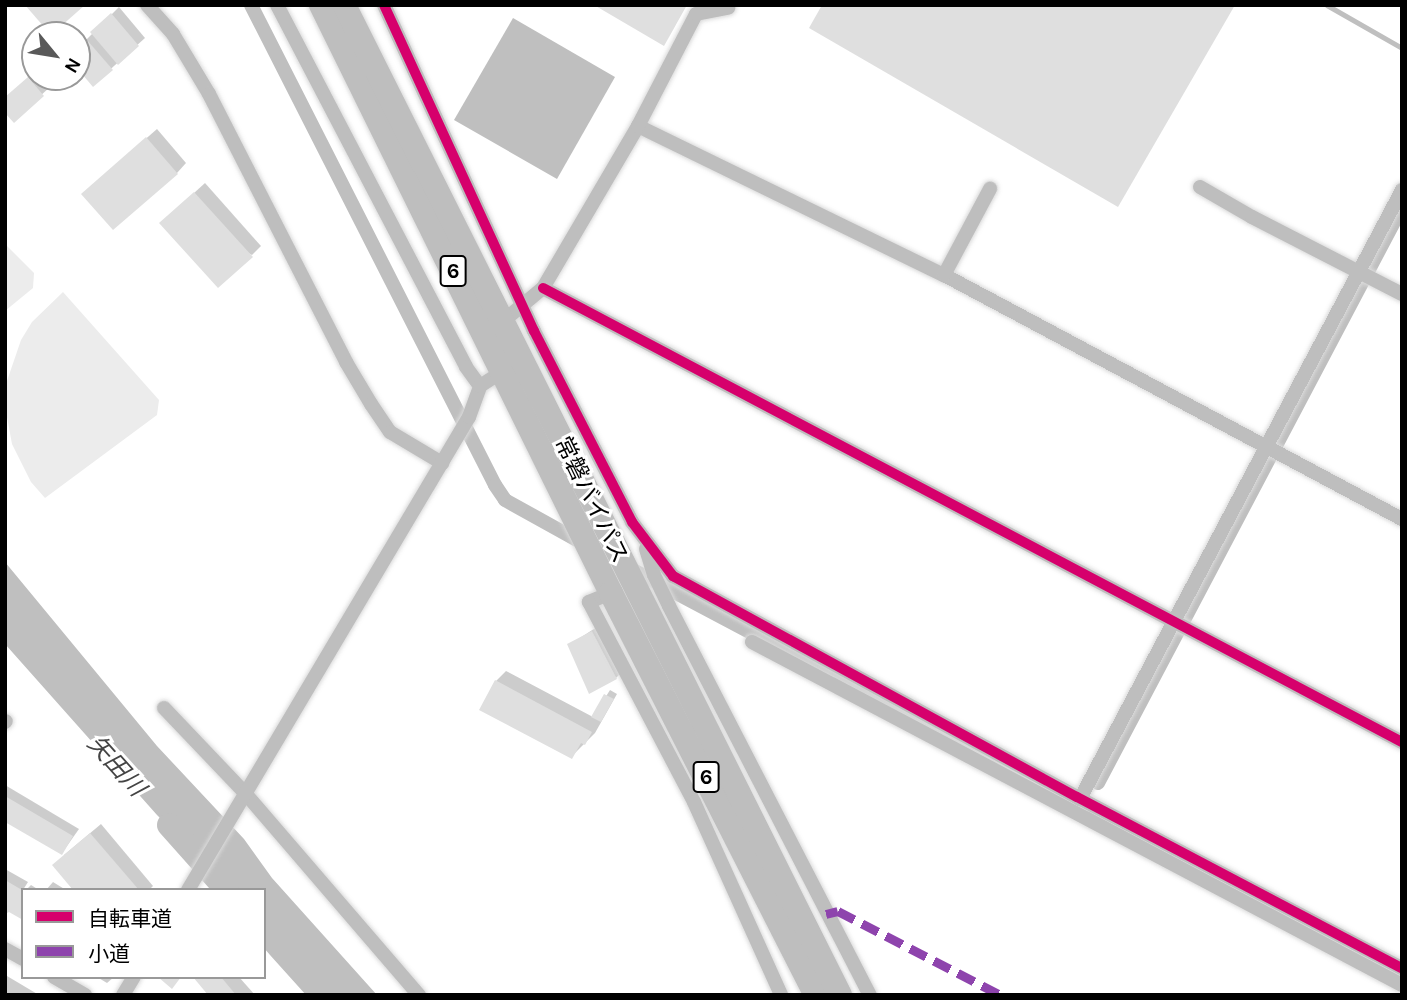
<!DOCTYPE html>
<html>
<head>
<meta charset="utf-8">
<style>
  body { margin:0 }
  #map { position:relative; width:1407px; height:1000px; overflow:hidden; background:#fff; font-family:Karla,"Noto Sans JP",sans-serif }
  div>[style] { position:absolute }
  .green>* { inset:0; background:#ececec }
  .water>* { inset:0; background:#bfbfbf }
  .shadow>* { inset:0; background:#0003 }
  .stream>* { height:4.5px; margin:-2.25px; padding:0 2.25px; transform-origin:2.25px; border-radius:2.25px; background:#bfbfbf }
  .canal>* { height:14px; margin:-7px; padding:0 7px; transform-origin:7px; border-radius:7px; background:#bfbfbf }
  .river>* { height:24px; margin:-12px; padding:0 12px; transform-origin:12px; border-radius:12px; background:#bfbfbf }
  .building>* { inset:0; background:#dfdfdf }
  .roads { filter:drop-shadow(0 0 2px #dbdbdb) drop-shadow(0 0 2px #dbdbdb) }
  .street>* { height:14px; margin:-7px; padding:0 7px; transform-origin:7px; border-radius:7px; background:#bebebe }
  .highway>* { height:24px; margin:-12px; padding:0 12px; transform-origin:12px; border-radius:12px; background:#bebebe }
  .quiet>* { height:9px; margin-top:-4.5px; transform-origin:0; background:repeating-linear-gradient(90deg,#8e44ad 0 18px,transparent 0 27px) }
  .cycleway>* { height:10px; margin:-5px; padding:0 5px; transform-origin:5px; border-radius:5px; background:#d6006c }
  span { translate:-50% -50%; white-space:nowrap; text-align:center; line-height:1.15; -webkit-text-stroke:6px #fff; paint-order:stroke }
  .shield-label span { padding:2px 5px; background:#fff; border:2px solid; border-radius:5px; -webkit-text-stroke-width:0 }
  .shield-label { font-size:21px; color:#000; font-weight:700 }
  .street-label { font-size:23px; color:#000 }
  .water-label { font-size:24px; color:#444; font-style:italic }
  .frame { position:absolute; inset:0; border:7px solid #000; pointer-events:none }
  .legend { position:absolute; left:21px; top:888px; width:245px; height:91px; box-sizing:border-box; background:#fff; border:2px solid #999; margin:0; padding:9px 12px; list-style:none; font-size:21px; color:#000 }
  .legend li { display:flex; align-items:center; gap:14px; height:35px }
  .legend b { width:35px; border:2px solid #999 }
  .north { position:absolute; left:21px; top:21px; width:70px; height:70px; box-sizing:border-box; background:#fff; border:2px solid #999; border-radius:50%; rotate:120deg; font-size:19px; font-weight:700; line-height:28px; text-align:center; color:#000 }
  .north::after { content:''; display:block; margin:auto; width:24px; height:32px; background:#595959; clip-path:polygon(50% 0,100% 100%,50% 72%,0 100%) }
</style>
</head>
<body>
<div id="map">
  <div class="green">
    <i style="clip-path:polygon(5px 244px,34px 273px,33px 288px,5px 311px)"></i>
    <i style="clip-path:polygon(63px 292px,159px 400px,157px 415px,45px 498px,31px 482px,12px 444px,5px 406px,7px 381px,21px 340px,32px 322px)"></i>
  </div>
  <div class="water">
    <i style="clip-path:polygon(513px 18px,615px 77px,557px 179px,454px 120px)"></i>
    <i style="clip-path:polygon(5px 562px,157px 746px,244px 839px,272px 878px,377px 995px,306px 995px,270px 955px,264px 948px,264px 890px,220px 890px,206px 864px,157px 815px,5px 644px)"></i>
  </div>
  <div class="shadow">
    <i style="clip-path:polygon(119px 7px,145px 38px,93px 85px,77px 66px,77px 49px)"></i>
    <i style="clip-path:polygon(35px 72px,35px 77px,41px 77px,50px 87px,14px 120px,5px 98px)"></i>
    <i style="clip-path:polygon(157px 129px,186px 163px,177px 173px,94px 184px)"></i>
    <i style="clip-path:polygon(205px 183px,261px 246px,252px 255px,172px 213px)"></i>
    <i style="clip-path:polygon(600px 625px,623px 671px,616px 678px,569px 645px)"></i>
    <i style="clip-path:polygon(506px 671px,593px 717px,610px 690px,617px 694px,595px 733px,571px 757px,496px 681px)"></i>
    <i style="clip-path:polygon(5px 785px,79px 829px,62px 853px,5px 820px)"></i>
    <i style="clip-path:polygon(101px 824px,153px 886px,149px 890px,75px 890px,64px 855px)"></i>
    <i style="clip-path:polygon(5px 869px,28px 882px,21px 893px,23px 918px,10px 910px,5px 912px)"></i>
    <i style="clip-path:polygon(53px 882px,66px 890px,46px 890px)"></i>
    <i style="clip-path:polygon(31px 885px,39px 890px,26px 890px)"></i>
    <i style="clip-path:polygon(7px 976px,39px 995px,5px 995px)"></i>
    <i style="clip-path:polygon(97px 977px,114px 977px,107px 983px)"></i>
    <i style="clip-path:polygon(195px 977px,239px 977px,255px 995px,210px 995px)"></i>
  </div>
  <div class="stream">
    <i style="left:1327px;top:5px;width:86px;rotate:29.8deg"></i>
  </div>
  <div class="canal">
    <i style="left:251px;top:5px;width:538px;rotate:63.05deg"></i>
    <i style="left:495px;top:485px;width:18px;rotate:56deg"></i>
    <i style="left:505px;top:500px;width:93px;rotate:29.1deg"></i>
    <i style="left:629px;top:568px;width:536px;rotate:27.9deg"></i>
    <i style="left:1098px;top:783px;width:651px;rotate:-62.18deg"></i>
  </div>
  <div class="river">
    <i style="left:169px;top:825px;width:87px;rotate:48.3deg"></i>
  </div>
  <div class="building">
    <i style="clip-path:polygon(25px 5px,85px 5px,51px 35px)"></i>
    <i style="clip-path:polygon(594px 5px,687px 5px,664px 46px)"></i>
    <i style="clip-path:polygon(822px 5px,1235px 5px,1118px 207px,809px 28px)"></i>
    <i style="clip-path:polygon(111px 13px,139px 46px,118px 65px,90px 32px)"></i>
    <i style="clip-path:polygon(87px 40px,113px 70px,93px 87px,77px 68px,77px 48px)"></i>
    <i style="clip-path:polygon(28px 77px,44px 96px,14px 123px,5px 113px,5px 97px)"></i>
    <i style="clip-path:polygon(146px 137px,178px 174px,113px 230px,81px 194px)"></i>
    <i style="clip-path:polygon(194px 192px,253px 257px,218px 288px,159px 223px)"></i>
    <i style="clip-path:polygon(592px 631px,617px 679px,589px 694px,567px 644px)"></i>
    <i style="clip-path:polygon(495px 680px,592px 732px,585px 745px,581px 743px,572px 759px,479px 710px)"></i>
    <i style="clip-path:polygon(604px 694px,614px 699px,601px 722px,591px 717px)"></i>
    <i style="clip-path:polygon(5px 796px,73px 836px,62px 855px,5px 822px)"></i>
    <i style="clip-path:polygon(90px 833px,139px 890px,73px 890px,52px 865px)"></i>
    <i style="clip-path:polygon(5px 880px,22px 890px,23px 920px,9px 912px,5px 914px)"></i>
    <i style="clip-path:polygon(158px 977px,181px 977px,172px 989px)"></i>
    <i style="clip-path:polygon(193px 977px,221px 977px,236px 995px,208px 995px)"></i>
  </div>
  <div class="roads">
    <div class="street">
      <i style="left:147px;top:5px;width:39px;rotate:48deg"></i>
      <i style="left:173px;top:34px;width:70px;rotate:59deg"></i>
      <i style="left:209px;top:94px;width:301px;rotate:62.9deg"></i>
      <i style="left:346px;top:362px;width:49px;rotate:59.2deg"></i>
      <i style="left:371px;top:404px;width:34px;rotate:56deg"></i>
      <i style="left:390px;top:432px;width:61px;rotate:30.8deg"></i>
      <i style="left:277px;top:5px;width:408px;rotate:62.4deg"></i>
      <i style="left:466px;top:367px;width:24px;rotate:54deg"></i>
      <i style="left:384px;top:5px;width:359px;rotate:65.3deg"></i>
      <i style="left:534px;top:331px;width:215px;rotate:62.8deg"></i>
      <i style="left:632px;top:522px;width:68px;rotate:52.8deg"></i>
      <i style="left:673px;top:576px;width:460px;rotate:28.7deg"></i>
      <i style="left:1077px;top:797px;width:367px;rotate:27.8deg"></i>
      <i style="left:638px;top:126px;width:340px;rotate:26deg"></i>
      <i style="left:944px;top:275px;width:519px;rotate:28.05deg"></i>
      <i style="left:1200px;top:187px;width:60px;rotate:30deg"></i>
      <i style="left:1252px;top:217px;width:169px;rotate:27.2deg"></i>
      <i style="left:944px;top:275px;width:98px;rotate:-61.9deg"></i>
      <i style="left:543px;top:288px;width:972px;rotate:27.86deg"></i>
      <i style="left:502px;top:322px;width:53px;rotate:-39.7deg"></i>
      <i style="left:543px;top:288px;width:188px;rotate:-59.6deg"></i>
      <i style="left:638px;top:126px;width:126px;rotate:-62.6deg"></i>
      <i style="left:696px;top:14px;width:33px;rotate:-11deg"></i>
      <i style="left:646px;top:549px;width:27px;rotate:73deg"></i>
      <i style="left:654px;top:575px;width:34px;rotate:64deg"></i>
      <i style="left:669px;top:606px;width:438px;rotate:62.7deg"></i>
      <i style="left:611px;top:593px;width:24px;rotate:158deg"></i>
      <i style="left:589px;top:602px;width:226px;rotate:62.3deg"></i>
      <i style="left:694px;top:802px;width:212px;rotate:65.7deg"></i>
      <i style="left:752px;top:642px;width:735px;rotate:27.82deg"></i>
      <i style="left:164px;top:708px;width:117px;rotate:46.4deg"></i>
      <i style="left:245px;top:793px;width:267px;rotate:49.3deg"></i>
      <i style="left:5px;top:722px;width:1px;rotate:-45deg"></i>
      <i style="left:1080px;top:799px;width:689px;rotate:-62.13deg"></i>
      <i style="left:188px;top:890px;width:550px;rotate:-59.29deg"></i>
      <i style="left:469px;top:417px;width:33px;rotate:-70deg"></i>
      <i style="left:480px;top:386px;width:27px;rotate:-33deg"></i>
      <i style="left:5px;top:949px;width:21px;rotate:29deg"></i>
      <i style="left:54px;top:977px;width:36px;rotate:30deg"></i>
      <i style="left:123px;top:995px;width:21px;rotate:-59deg"></i>
    </div>
    <div class="highway">
      <i style="left:321px;top:5px;width:656px;rotate:63.75deg"></i>
      <i style="left:611px;top:593px;width:451px;rotate:63deg"></i>
      <i style="left:344px;top:5px;width:1107px;rotate:63.39deg"></i>
    </div>
  </div>
  <div class="quiet">
    <i style="left:826px;top:914px;width:12px;rotate:-14deg"></i>
    <i style="left:838px;top:911px;width:183px;rotate:27.3deg"></i>
  </div>
  <div class="cycleway">
    <i style="left:384px;top:5px;width:359px;rotate:65.3deg"></i>
    <i style="left:534px;top:331px;width:215px;rotate:62.8deg"></i>
    <i style="left:632px;top:522px;width:68px;rotate:52.8deg"></i>
    <i style="left:673px;top:576px;width:460px;rotate:28.7deg"></i>
    <i style="left:1077px;top:797px;width:367px;rotate:27.8deg"></i>
    <i style="left:543px;top:288px;width:972px;rotate:27.86deg"></i>
  </div>
  <div class="shield-label">
    <span style="left:453px;top:271px">6</span>
    <span style="left:706px;top:777px">6</span>
  </div>
  <div class="street-label">
    <span style="left:591px;top:500px;rotate:64deg">常磐バイパス</span>
  </div>
  <div class="water-label">
    <span style="left:116px;top:766px;rotate:48deg">矢田川</span>
  </div>
  <div class="frame"></div>
  <ul class="legend">
  <li><b style="height:9px;background:#d6006c"></b>自転車道</li>
  <li><b style="height:9px;background:#8e44ad"></b>小道</li>
  </ul>
  <div class="north">N</div>
</div>
</body>
</html>
